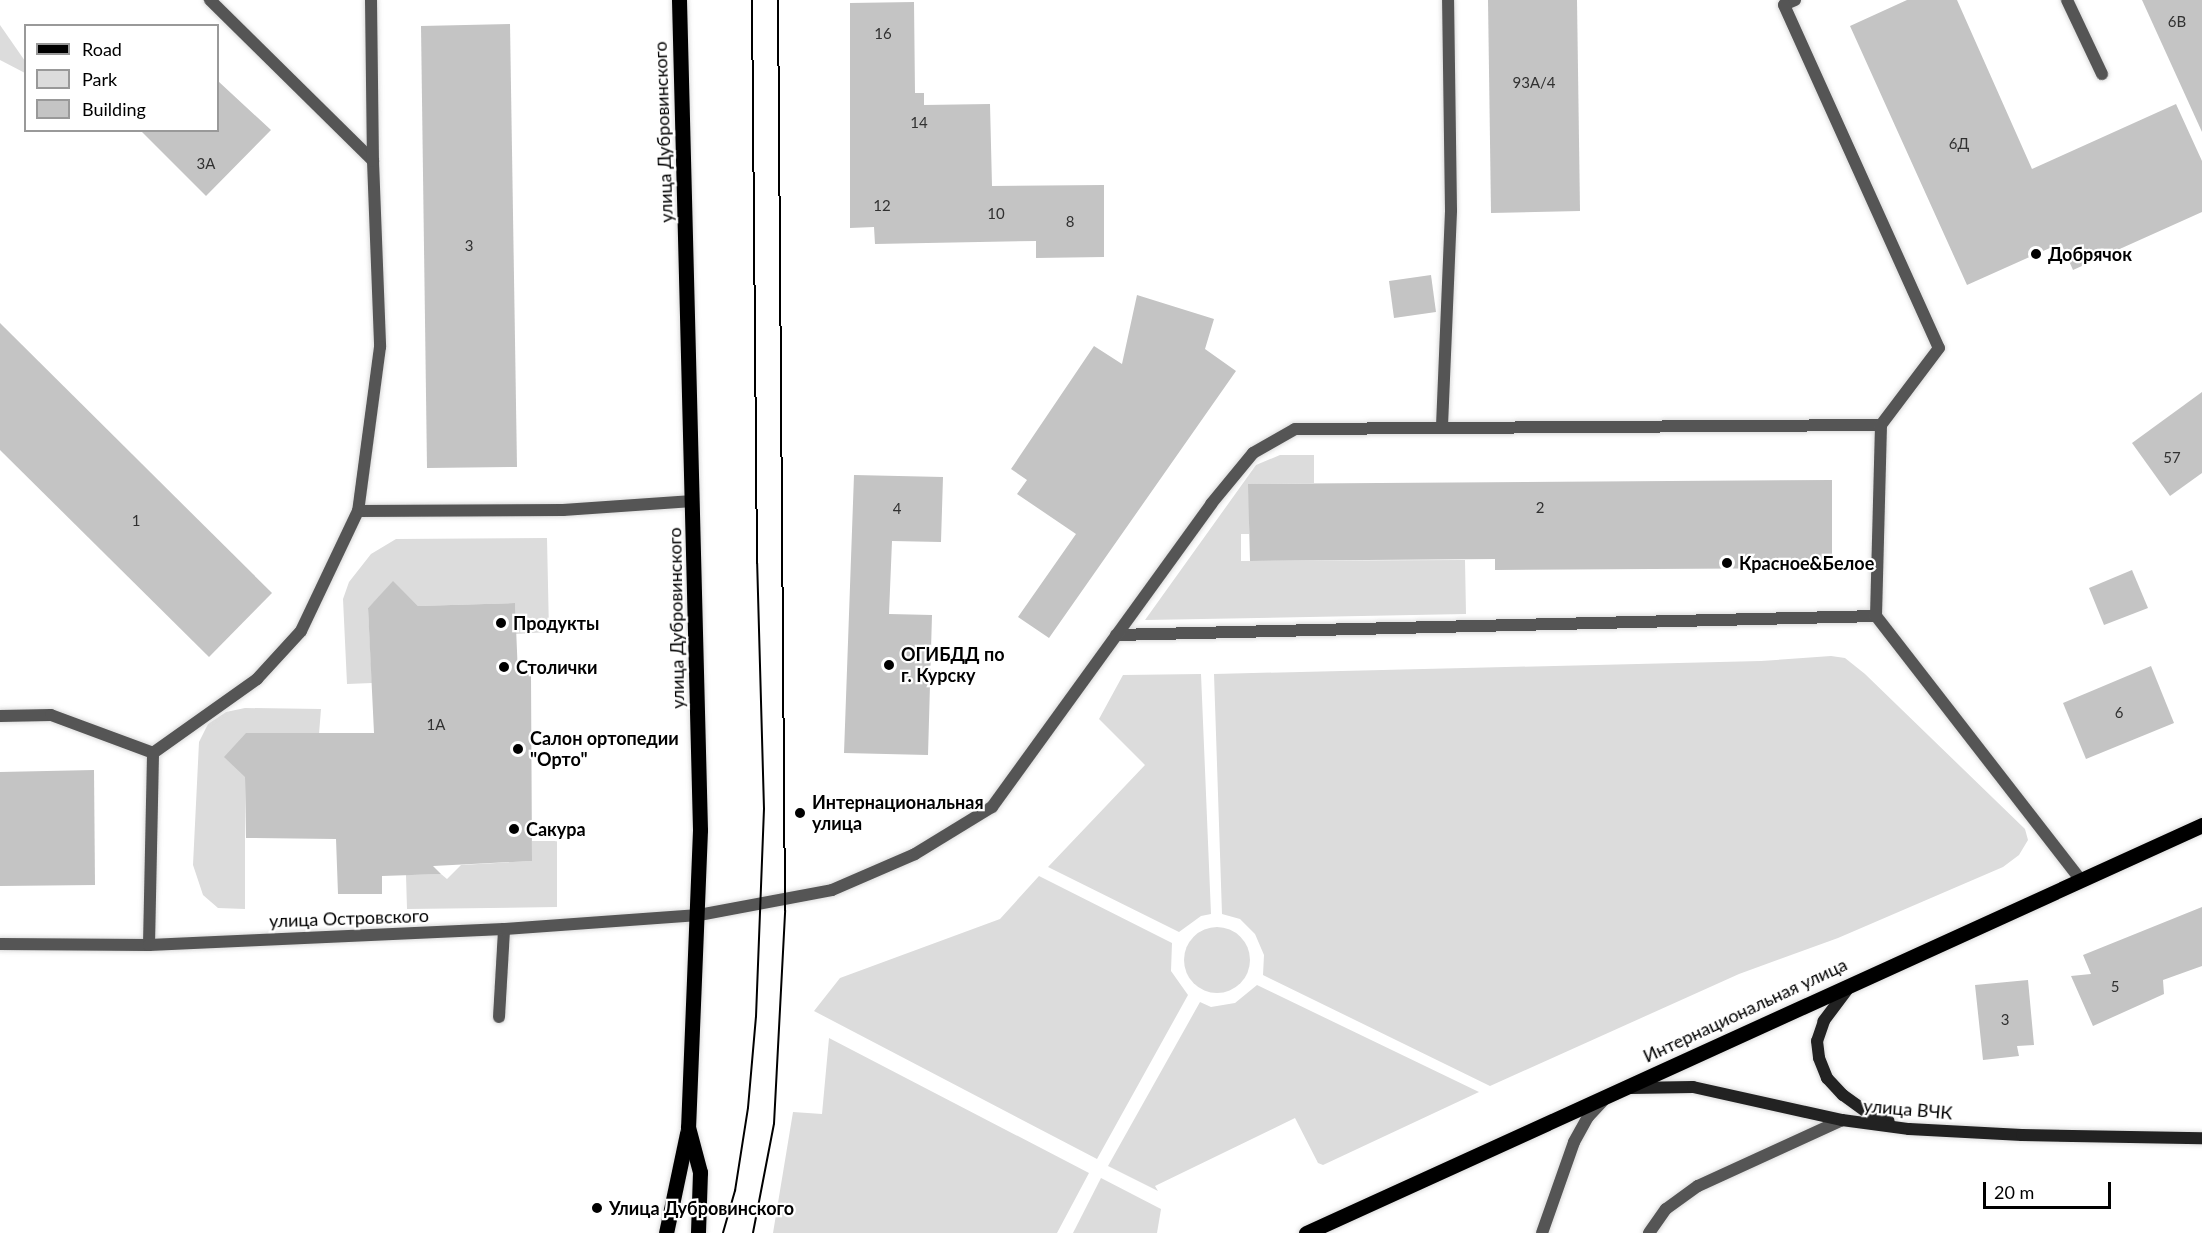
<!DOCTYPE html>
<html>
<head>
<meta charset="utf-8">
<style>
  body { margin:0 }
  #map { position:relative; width:2202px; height:1233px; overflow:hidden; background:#fff; font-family:Lato,sans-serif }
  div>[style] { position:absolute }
  .green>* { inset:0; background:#dcdcdc }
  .round { border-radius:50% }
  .building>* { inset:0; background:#c4c4c4 }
  .roads { filter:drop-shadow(0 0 2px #dbdbdb) drop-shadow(0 0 2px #dbdbdb) }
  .lane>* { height:12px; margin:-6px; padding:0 6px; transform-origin:6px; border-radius:6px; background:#555 }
  .street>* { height:12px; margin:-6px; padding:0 6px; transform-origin:6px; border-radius:6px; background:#555 }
  .secondary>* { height:12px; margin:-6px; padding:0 6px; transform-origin:6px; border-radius:6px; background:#222 }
  .primary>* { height:15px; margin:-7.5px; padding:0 7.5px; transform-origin:7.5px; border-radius:7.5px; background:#000 }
  .tram>* { height:1.5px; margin:-0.75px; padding:0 0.75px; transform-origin:0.75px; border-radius:0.75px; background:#000 }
  .dots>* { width:16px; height:16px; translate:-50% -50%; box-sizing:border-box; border:3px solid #fff; border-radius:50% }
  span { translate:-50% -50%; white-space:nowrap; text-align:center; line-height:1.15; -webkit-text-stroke:4.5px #fff; paint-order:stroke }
  .number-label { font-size:15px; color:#313131 }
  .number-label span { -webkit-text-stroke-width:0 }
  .street-label { font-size:18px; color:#000 }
  .poi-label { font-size:18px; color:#000; font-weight:700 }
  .left { translate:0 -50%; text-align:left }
  .legend { position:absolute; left:24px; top:24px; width:195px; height:108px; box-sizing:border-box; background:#fff; border:2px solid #999; margin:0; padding:8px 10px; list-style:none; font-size:18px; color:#000 }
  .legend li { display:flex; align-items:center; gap:12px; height:30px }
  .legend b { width:30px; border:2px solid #999 }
  .scale { position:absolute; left:1983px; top:1182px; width:128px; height:27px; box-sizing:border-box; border:3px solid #000; border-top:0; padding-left:8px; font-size:18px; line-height:21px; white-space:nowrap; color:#000; -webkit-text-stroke:4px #fff; paint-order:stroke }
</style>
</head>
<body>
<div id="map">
  <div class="green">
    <i style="clip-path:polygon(0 25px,25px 61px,25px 73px,0 60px)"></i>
    <i style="clip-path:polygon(1280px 455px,1314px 455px,1314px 483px,1249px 484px,1249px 534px,1241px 534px,1241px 561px,1465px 560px,1466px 614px,1145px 620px,1256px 465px)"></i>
    <i style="clip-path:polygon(547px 538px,549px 632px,516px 634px,515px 603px,418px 606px,393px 582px,368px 608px,372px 683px,347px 684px,343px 599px,349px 582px,371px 554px,396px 539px)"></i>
    <i style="clip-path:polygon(1831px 656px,1845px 658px,1865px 674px,2025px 829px,2028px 840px,2019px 855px,2003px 867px,1838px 938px,1739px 974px,1490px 1086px,1263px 975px,1264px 955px,1255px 934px,1240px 919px,1222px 914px,1214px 674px,1761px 661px)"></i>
    <i style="clip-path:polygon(1201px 674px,1211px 914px,1201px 916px,1179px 932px,1048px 867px,1145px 765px,1099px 719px,1123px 675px)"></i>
    <i style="clip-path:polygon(245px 708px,321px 709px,319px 734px,245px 777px,245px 909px,218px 908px,203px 895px,193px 865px,199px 742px,208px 724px,226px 712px)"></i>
    <i style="clip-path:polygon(532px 841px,557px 841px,557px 907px,407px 909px,406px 875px,441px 874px,447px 879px,461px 865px,532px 861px)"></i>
    <i style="clip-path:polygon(1039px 876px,1172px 943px,1171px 971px,1188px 995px,1097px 1159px,814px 1011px,840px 978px,1000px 919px)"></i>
    <i class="round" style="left:1184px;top:927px;width:66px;height:66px"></i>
    <i style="clip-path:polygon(1257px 985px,1479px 1092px,1323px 1165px,1318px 1163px,1295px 1118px,1155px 1186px,1158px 1191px,1108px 1166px,1200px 1002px,1211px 1007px,1235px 1003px)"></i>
    <i style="clip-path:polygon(829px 1038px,1089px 1173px,1057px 1233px,773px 1233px,793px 1112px,822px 1114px)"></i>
    <i style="clip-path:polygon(1101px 1178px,1161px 1209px,1157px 1233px,1073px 1233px)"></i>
  </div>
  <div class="building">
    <i style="clip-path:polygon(1488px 0,1577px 0,1580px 211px,1491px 213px)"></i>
    <i style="clip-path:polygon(1907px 0,1957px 0,2032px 169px,2176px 104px,2202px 161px,2202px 212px,2073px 270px,2061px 243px,1967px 285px,1850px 26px)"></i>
    <i style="clip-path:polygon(2142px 0,2202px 0,2202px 132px)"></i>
    <i style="clip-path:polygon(914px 2px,915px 93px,924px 93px,924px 105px,990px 104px,992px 186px,1104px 185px,1104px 257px,1036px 258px,1036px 241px,875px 244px,874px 227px,850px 228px,850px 3px)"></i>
    <i style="clip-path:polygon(510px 24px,517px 467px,427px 468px,421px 26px)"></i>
    <i style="clip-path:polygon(218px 81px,271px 130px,206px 196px,140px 130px,218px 130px)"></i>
    <i style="clip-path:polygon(1431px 275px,1436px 312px,1394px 318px,1389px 281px)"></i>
    <i style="clip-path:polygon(1137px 295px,1214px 319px,1205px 349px,1236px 371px,1049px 638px,1018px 617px,1076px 534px,1017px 494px,1027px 480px,1011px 469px,1094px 346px,1122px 364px)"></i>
    <i style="clip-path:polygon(0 323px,272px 593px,209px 657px,0 450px)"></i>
    <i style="clip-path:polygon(2202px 392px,2202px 473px,2170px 496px,2132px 443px)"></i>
    <i style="clip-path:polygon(854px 475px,943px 477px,941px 542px,892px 541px,889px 614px,932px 615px,928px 755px,844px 753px)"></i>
    <i style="clip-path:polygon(1832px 480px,1832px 557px,1823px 557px,1823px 568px,1495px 570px,1495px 559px,1250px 561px,1248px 484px)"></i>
    <i style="clip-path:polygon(2132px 570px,2148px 608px,2104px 625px,2089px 588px)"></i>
    <i style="clip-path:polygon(393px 581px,418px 606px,515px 603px,518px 675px,531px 674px,532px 861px,433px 866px,441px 874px,382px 876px,382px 894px,338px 894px,336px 839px,246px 838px,245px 777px,224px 757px,246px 733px,374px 733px,368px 608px)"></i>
    <i style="clip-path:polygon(2151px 666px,2174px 723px,2086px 759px,2063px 703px)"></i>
    <i style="clip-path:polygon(94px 770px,95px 885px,0 886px,0 772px)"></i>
    <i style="clip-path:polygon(2202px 907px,2202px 966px,2163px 980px,2164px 994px,2093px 1026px,2071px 976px,2091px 974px,2083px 955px)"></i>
    <i style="clip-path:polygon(2028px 980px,2034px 1045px,2017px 1046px,2019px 1056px,1983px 1060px,1975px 985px)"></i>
  </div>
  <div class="roads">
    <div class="lane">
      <i style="left:210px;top:0;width:229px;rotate:44.6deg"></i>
      <i style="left:373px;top:161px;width:186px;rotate:87.8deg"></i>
      <i style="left:380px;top:347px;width:165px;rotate:97.6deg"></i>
      <i style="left:358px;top:511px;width:205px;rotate:-0.3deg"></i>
      <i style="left:563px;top:510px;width:130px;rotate:-4deg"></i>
      <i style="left:371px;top:0;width:161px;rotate:89.3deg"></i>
      <i style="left:1795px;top:0;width:12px;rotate:156deg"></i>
      <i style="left:1784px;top:5px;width:376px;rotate:65.7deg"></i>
      <i style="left:1939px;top:348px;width:96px;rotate:127deg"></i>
      <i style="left:2067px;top:0;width:82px;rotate:64.7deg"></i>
      <i style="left:1442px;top:426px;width:216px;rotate:-87.6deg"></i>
      <i style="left:1451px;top:210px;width:210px;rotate:-90.8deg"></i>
      <i style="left:1116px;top:635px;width:760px;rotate:-1.43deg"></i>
      <i style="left:1876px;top:616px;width:331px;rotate:52.2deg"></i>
      <i style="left:0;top:716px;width:51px;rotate:-1.1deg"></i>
      <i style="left:51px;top:715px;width:109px;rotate:20.4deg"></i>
      <i style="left:699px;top:915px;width:135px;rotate:-10.6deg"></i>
      <i style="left:832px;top:890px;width:90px;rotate:-23.4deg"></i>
      <i style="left:915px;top:854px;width:90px;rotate:-31.4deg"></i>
      <i style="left:992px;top:807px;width:374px;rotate:-54.1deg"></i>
      <i style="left:1211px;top:504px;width:66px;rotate:-50.5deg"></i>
      <i style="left:1253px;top:453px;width:48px;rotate:-29.7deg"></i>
      <i style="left:1295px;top:429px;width:586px;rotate:-0.39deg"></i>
      <i style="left:1881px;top:425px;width:191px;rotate:91.5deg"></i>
      <i style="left:149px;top:945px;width:192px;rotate:-88.8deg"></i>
      <i style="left:153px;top:753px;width:128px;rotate:-35.4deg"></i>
      <i style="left:257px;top:679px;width:65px;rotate:-47.5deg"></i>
      <i style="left:301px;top:631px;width:133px;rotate:-64.6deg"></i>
      <i style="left:499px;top:1017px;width:88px;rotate:-86.7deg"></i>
      <i style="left:1542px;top:1233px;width:96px;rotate:-70.6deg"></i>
      <i style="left:1574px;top:1142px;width:29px;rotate:-61deg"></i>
      <i style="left:1588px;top:1117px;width:26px;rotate:-47deg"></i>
      <i style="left:1649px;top:1233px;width:29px;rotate:-55deg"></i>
      <i style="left:1666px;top:1209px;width:39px;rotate:-36deg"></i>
      <i style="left:1698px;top:1186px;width:158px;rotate:-24.6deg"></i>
    </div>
    <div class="street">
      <i style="left:0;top:944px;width:149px;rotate:0.4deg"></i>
      <i style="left:149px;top:945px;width:355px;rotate:-2.6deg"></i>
      <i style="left:504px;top:929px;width:196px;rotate:-4.1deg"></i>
    </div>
    <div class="secondary">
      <i style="left:1847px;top:990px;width:39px;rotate:127deg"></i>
      <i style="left:1824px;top:1021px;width:21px;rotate:109deg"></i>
      <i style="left:1817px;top:1041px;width:17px;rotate:83deg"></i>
      <i style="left:1819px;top:1058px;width:22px;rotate:68deg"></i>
      <i style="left:1827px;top:1078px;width:23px;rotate:47deg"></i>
      <i style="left:1843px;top:1095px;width:31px;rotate:36deg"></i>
      <i style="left:1868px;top:1113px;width:22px;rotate:21deg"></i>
      <i style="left:1631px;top:1088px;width:62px;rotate:-0.9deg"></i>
      <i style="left:1693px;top:1087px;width:153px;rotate:12.5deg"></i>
      <i style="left:1842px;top:1120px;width:68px;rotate:7.7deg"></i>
      <i style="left:1909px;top:1129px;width:113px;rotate:3deg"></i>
      <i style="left:2022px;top:1135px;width:180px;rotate:1deg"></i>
    </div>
    <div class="primary">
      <i style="left:679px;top:0;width:830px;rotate:88.55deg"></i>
      <i style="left:700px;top:830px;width:297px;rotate:92.3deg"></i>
      <i style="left:688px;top:1127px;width:47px;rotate:75.1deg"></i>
      <i style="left:700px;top:1172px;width:61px;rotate:91.9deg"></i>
      <i style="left:666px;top:1233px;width:102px;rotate:-78.1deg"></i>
      <i style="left:1306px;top:1233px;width:985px;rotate:-24.48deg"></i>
    </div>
  </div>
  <div class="tram">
    <i style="left:723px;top:1233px;width:44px;rotate:-74.1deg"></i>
    <i style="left:735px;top:1191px;width:84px;rotate:-81.1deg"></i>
    <i style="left:748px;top:1108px;width:91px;rotate:-85deg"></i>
    <i style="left:756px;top:1017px;width:208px;rotate:-87.8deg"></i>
    <i style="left:764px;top:809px;width:245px;rotate:-91.6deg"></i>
    <i style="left:757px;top:564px;width:564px;rotate:-90.51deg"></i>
    <i style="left:753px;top:1233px;width:111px;rotate:-79.1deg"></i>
    <i style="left:774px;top:1124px;width:213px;rotate:-87deg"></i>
    <i style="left:785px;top:911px;width:911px;rotate:-90.44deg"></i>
  </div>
  <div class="dots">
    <i style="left:2036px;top:254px;background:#000"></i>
    <i style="left:1727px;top:563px;background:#000"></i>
    <i style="left:501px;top:623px;background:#000"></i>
    <i style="left:889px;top:665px;background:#000"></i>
    <i style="left:504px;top:667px;background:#000"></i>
    <i style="left:518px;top:749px;background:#000"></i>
    <i style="left:800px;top:813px;background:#000"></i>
    <i style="left:514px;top:829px;background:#000"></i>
    <i style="left:597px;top:1208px;background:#000"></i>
  </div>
  <div class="number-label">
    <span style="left:2177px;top:22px">6В</span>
    <span style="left:883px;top:34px">16</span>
    <span style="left:1534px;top:83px">93А/4</span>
    <span style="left:919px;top:123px">14</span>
    <span style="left:1959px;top:144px">6Д</span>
    <span style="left:206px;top:164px">3А</span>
    <span style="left:882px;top:206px">12</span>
    <span style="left:996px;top:214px">10</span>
    <span style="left:1070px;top:222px">8</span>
    <span style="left:469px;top:246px">3</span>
    <span style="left:2172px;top:458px">57</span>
    <span style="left:1540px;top:508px">2</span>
    <span style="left:897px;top:509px">4</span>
    <span style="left:136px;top:521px">1</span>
    <span style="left:2119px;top:713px">6</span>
    <span style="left:436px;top:725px">1А</span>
    <span style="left:2115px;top:987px">5</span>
    <span style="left:2005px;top:1020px">3</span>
  </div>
  <div class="street-label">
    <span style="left:663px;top:132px;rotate:-92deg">улица Дубровинского</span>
    <span style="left:676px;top:618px;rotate:-91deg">улица Дубровинского</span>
    <span style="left:349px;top:918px;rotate:-2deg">улица Островского</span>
    <span style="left:1745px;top:1010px;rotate:-25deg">Интернациональная улица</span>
    <span style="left:1908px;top:1109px;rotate:5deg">улица ВЧК</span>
  </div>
  <div class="poi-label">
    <span class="left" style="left:2048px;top:254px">Добрячок</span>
    <span class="left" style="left:1739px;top:563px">Красное&amp;Белое</span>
    <span class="left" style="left:513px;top:623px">Продукты</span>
    <span class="left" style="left:901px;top:665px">ОГИБДД по<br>г. Курску</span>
    <span class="left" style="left:516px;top:667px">Столички</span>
    <span class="left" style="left:530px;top:749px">Салон ортопедии<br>"Орто"</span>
    <span class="left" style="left:812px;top:813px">Интернациональная<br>улица</span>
    <span class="left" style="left:526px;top:829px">Сакура</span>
    <span class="left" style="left:609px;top:1208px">Улица Дубровинского</span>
  </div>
  <ul class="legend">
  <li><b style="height:8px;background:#000"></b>Road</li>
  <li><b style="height:16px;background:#dcdcdc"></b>Park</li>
  <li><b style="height:16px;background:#c4c4c4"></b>Building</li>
  </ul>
  <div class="scale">20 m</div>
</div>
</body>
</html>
